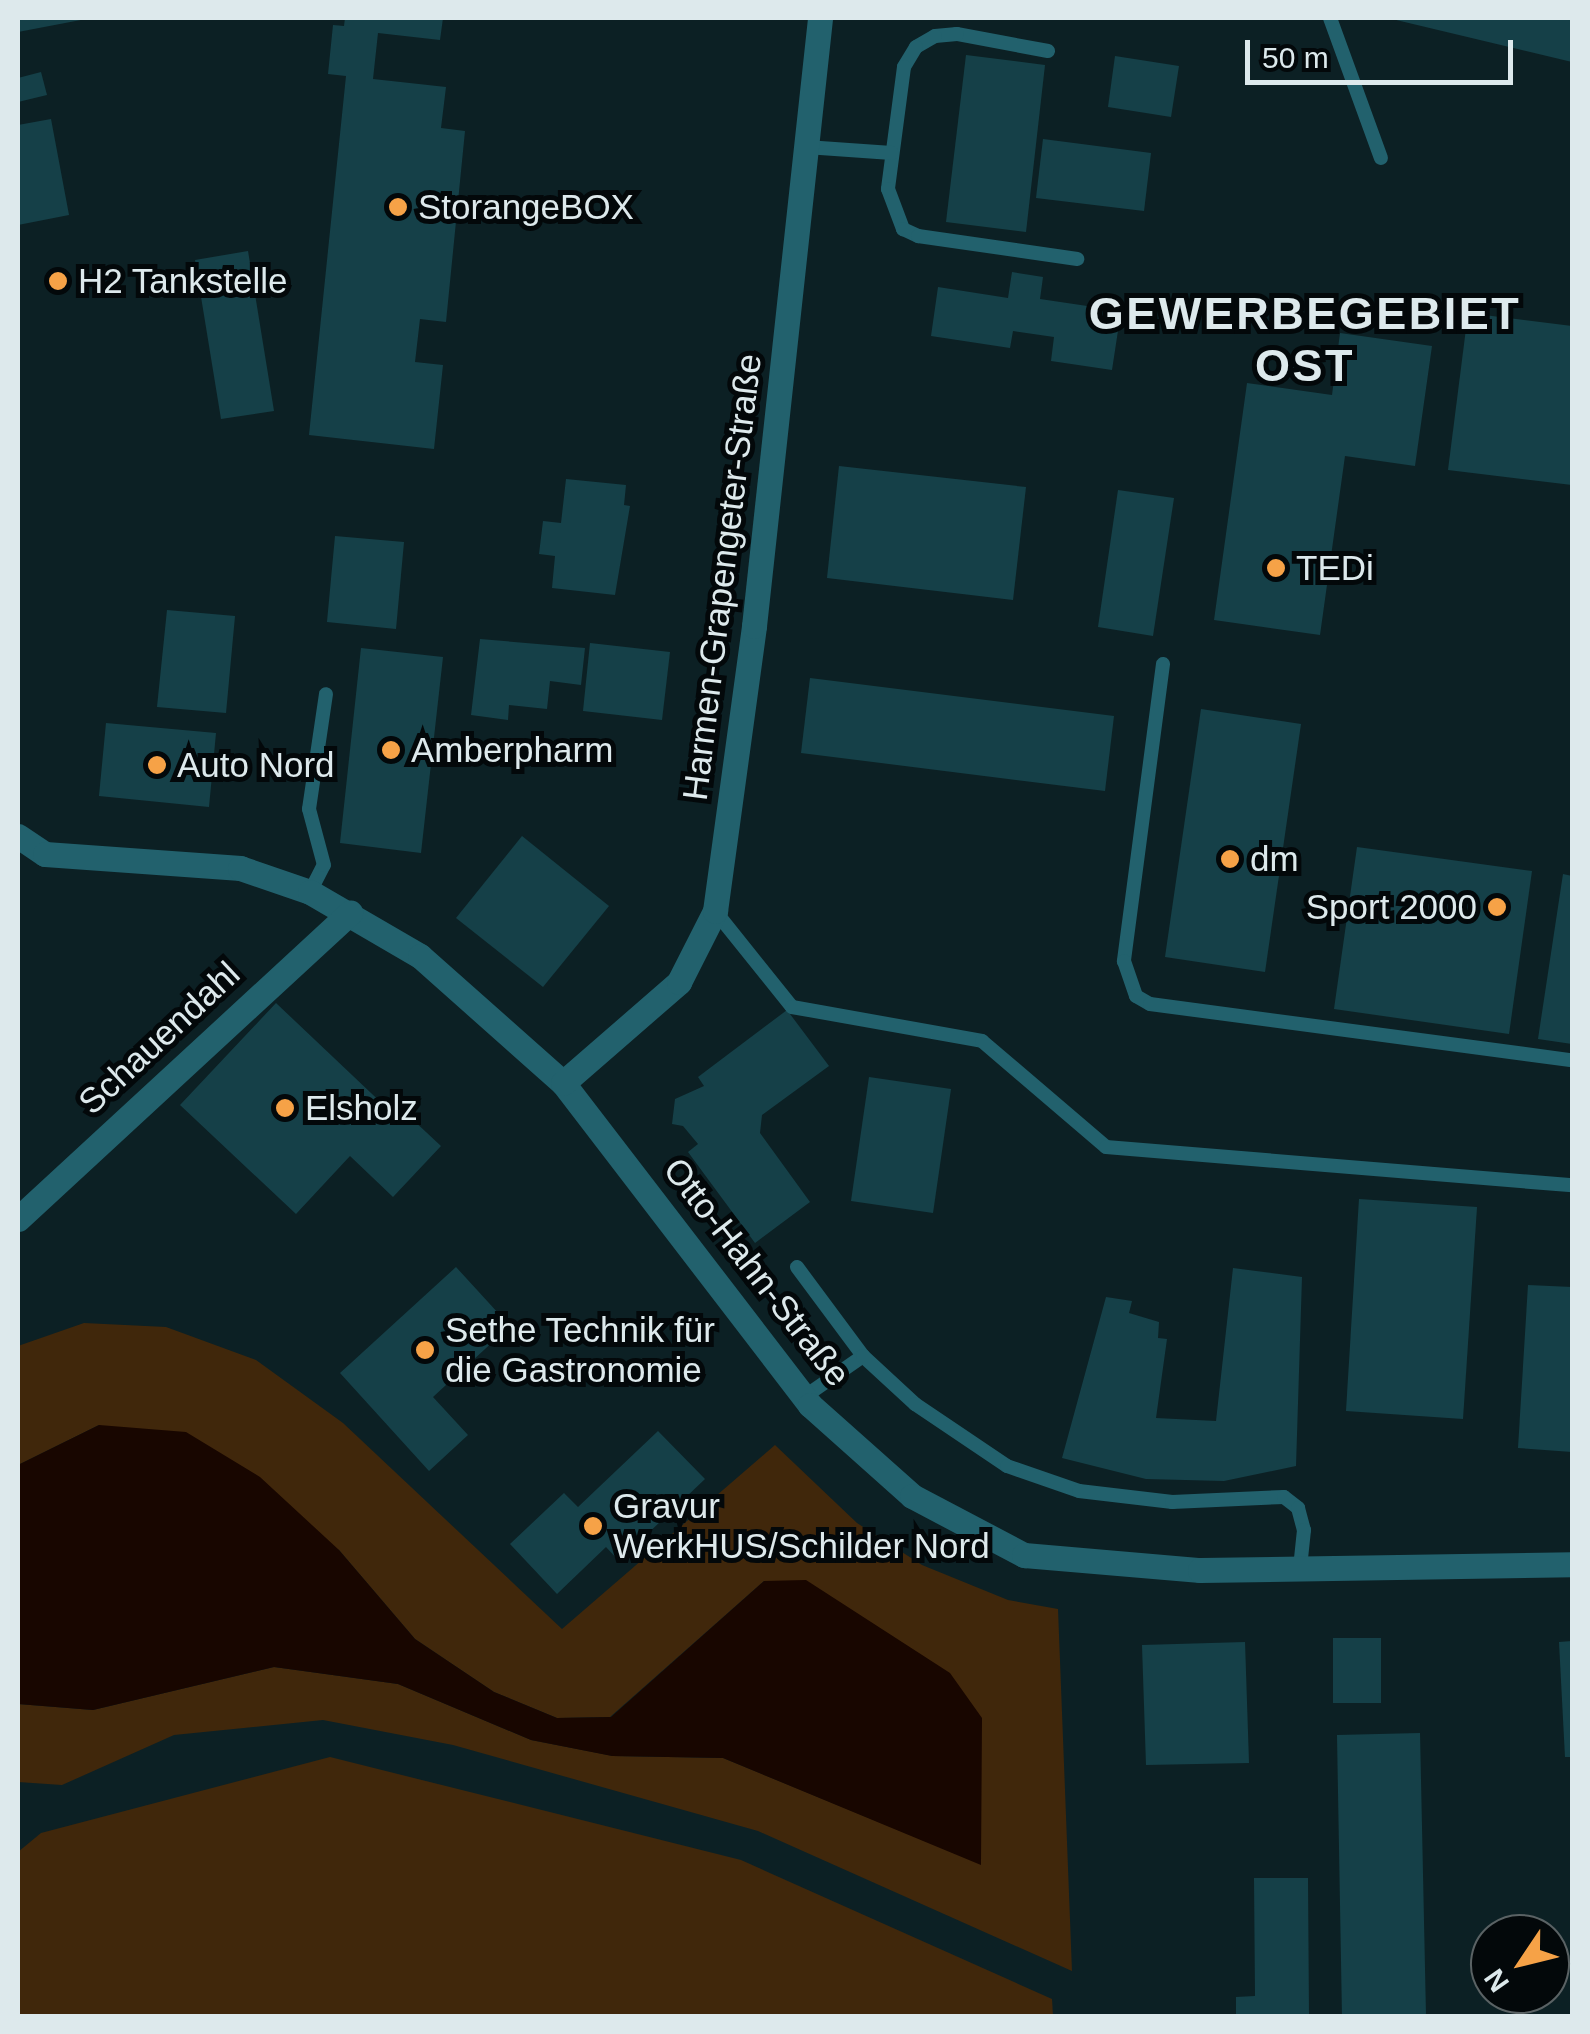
<!DOCTYPE html>
<html>
<head>
<meta charset="utf-8">
<style>
  body { margin:0 }
  #map { position:relative; width:1590px; height:2034px; overflow:hidden; background:#0c2024; font-family:Helvetica,sans-serif }
  div>[style] { position:absolute }
  .green>* { inset:0; background:#40270b }
  .water>* { inset:0; background:#180600 }
  .building>* { inset:0; background:#154048 }
  .service>* { height:14px; margin:-7px; padding:0 7px; transform-origin:7px; border-radius:7px; background:#22616d }
  .minor>* { height:25px; margin:-12.5px; padding:0 12.5px; transform-origin:12.5px; border-radius:12.5px; background:#22616d }
  .dots>* { width:28px; height:28px; translate:-50% -50%; box-sizing:border-box; border:5px solid #03080a; border-radius:50% }
  span { translate:-50% -50%; white-space:nowrap; text-align:center; line-height:1.15; -webkit-text-stroke:10px #03080a; paint-order:stroke }
  .poi-label { font-size:35px; color:#dde9ec }
  .left { translate:0 -50%; text-align:left }
  .right { translate:-100% -50%; text-align:right }
  .street-label { font-size:35px; color:#dde9ec }
  .district-label { font-size:45px; color:#dde9ec; font-weight:700; letter-spacing:2.5px }
  .frame { position:absolute; inset:0; border:20px solid #dde9ec; pointer-events:none }
  .north { position:absolute; left:1470px; top:1914px; width:100px; height:100px; box-sizing:border-box; background:#03080a; border:2px solid #5a6264; border-radius:50%; rotate:235deg; font-size:28px; font-weight:700; line-height:40px; text-align:center; color:#dde9ec }
  .north::after { content:''; display:block; margin:auto; width:35px; height:45px; background:#f6a247; clip-path:polygon(50% 0,100% 100%,50% 72%,0 100%) }
  .scale { position:absolute; left:1245px; top:40px; width:268px; height:45px; box-sizing:border-box; border:5px solid #dde9ec; border-top:0; padding-left:12px; font-size:30px; line-height:35px; white-space:nowrap; color:#dde9ec; -webkit-text-stroke:8px #03080a; paint-order:stroke }
</style>
</head>
<body>
<div id="map">
  <div class="green">
    <i style="clip-path:polygon(84px 1323px,166px 1327px,256px 1360px,343px 1423px,562px 1629px,775px 1445px,857px 1523px,922px 1565px,1008px 1600px,1058px 1609px,1072px 1971px,758px 1831px,453px 1745px,323px 1720px,174px 1735px,62px 1785px,18px 1782px,18px 1704px,93px 1710px,274px 1667px,398px 1684px,531px 1740px,613px 1756px,723px 1758px,981px 1864px,764px 1581px,610px 1717px,557px 1718px,494px 1692px,415px 1639px,339px 1550px,99px 1425px,18px 1465px,18px 1346px)"></i>
    <i style="clip-path:polygon(330px 1757px,741px 1860px,1052px 1999px,1053px 2016px,18px 2016px,18px 1852px,41px 1833px)"></i>
  </div>
  <div class="water">
    <i style="clip-path:polygon(99px 1425px,186px 1432px,260px 1477px,339px 1550px,415px 1639px,494px 1692px,557px 1718px,611px 1717px,764px 1581px,806px 1580px,950px 1673px,982px 1718px,981px 1865px,723px 1758px,612px 1756px,531px 1740px,398px 1684px,274px 1667px,93px 1710px,18px 1704px,18px 1465px)"></i>
  </div>
  <div class="building">
    <i style="clip-path:polygon(18px 18px,86px 18px,86px 19px,18px 32px)"></i>
    <i style="clip-path:polygon(345px 18px,443px 18px,440px 40px,378px 33px,373px 79px,446px 87px,441px 128px,465px 131px,446px 322px,420px 319px,415px 362px,443px 365px,434px 449px,309px 435px,346px 76px,328px 74px,333px 25px,344px 26px)"></i>
    <i style="clip-path:polygon(1393px 18px,1572px 18px,1572px 62px,1392px 19px)"></i>
    <i style="clip-path:polygon(966px 55px,1045px 65px,1026px 232px,946px 222px)"></i>
    <i style="clip-path:polygon(1115px 56px,1179px 66px,1171px 117px,1108px 107px)"></i>
    <i style="clip-path:polygon(41px 72px,47px 95px,18px 102px,18px 78px)"></i>
    <i style="clip-path:polygon(51px 119px,69px 215px,18px 225px,18px 125px)"></i>
    <i style="clip-path:polygon(1043px 139px,1151px 153px,1144px 211px,1036px 198px)"></i>
    <i style="clip-path:polygon(248px 251px,274px 411px,221px 419px,195px 260px)"></i>
    <i style="clip-path:polygon(1012px 272px,1043px 277px,1040px 299px,1121px 311px,1112px 370px,1051px 361px,1054px 337px,1013px 331px,1010px 348px,931px 336px,938px 287px,1008px 298px)"></i>
    <i style="clip-path:polygon(1468px 313px,1572px 326px,1572px 485px,1448px 470px)"></i>
    <i style="clip-path:polygon(1340px 333px,1432px 346px,1415px 466px,1345px 456px,1320px 635px,1214px 620px,1247px 383px,1332px 395px)"></i>
    <i style="clip-path:polygon(839px 466px,1026px 487px,1013px 600px,827px 578px)"></i>
    <i style="clip-path:polygon(566px 479px,626px 485px,624px 505px,630px 506px,615px 595px,552px 588px,555px 556px,539px 554px,543px 521px,561px 523px)"></i>
    <i style="clip-path:polygon(1118px 490px,1174px 498px,1153px 636px,1098px 627px)"></i>
    <i style="clip-path:polygon(335px 536px,404px 542px,396px 629px,327px 622px)"></i>
    <i style="clip-path:polygon(167px 610px,235px 616px,226px 713px,157px 707px)"></i>
    <i style="clip-path:polygon(480px 639px,585px 648px,581px 685px,550px 681px,547px 709px,509px 705px,508px 720px,471px 715px)"></i>
    <i style="clip-path:polygon(590px 643px,670px 652px,662px 720px,583px 711px)"></i>
    <i style="clip-path:polygon(361px 648px,443px 657px,421px 853px,340px 843px)"></i>
    <i style="clip-path:polygon(810px 678px,1114px 716px,1105px 791px,801px 753px)"></i>
    <i style="clip-path:polygon(1201px 709px,1301px 724px,1265px 972px,1165px 957px)"></i>
    <i style="clip-path:polygon(106px 723px,216px 733px,209px 807px,99px 796px)"></i>
    <i style="clip-path:polygon(522px 836px,609px 906px,543px 987px,456px 918px)"></i>
    <i style="clip-path:polygon(1357px 847px,1532px 871px,1509px 1034px,1334px 1009px)"></i>
    <i style="clip-path:polygon(1563px 874px,1572px 876px,1572px 1044px,1538px 1039px)"></i>
    <i style="clip-path:polygon(276px 1003px,390px 1111px,396px 1104px,441px 1146px,393px 1197px,350px 1156px,296px 1214px,180px 1105px)"></i>
    <i style="clip-path:polygon(787px 1010px,829px 1066px,762px 1115px,760px 1133px,810px 1202px,755px 1243px,688px 1152px,698px 1144px,683px 1126px,672px 1124px,675px 1099px,704px 1086px,698px 1077px)"></i>
    <i style="clip-path:polygon(869px 1077px,951px 1089px,933px 1213px,851px 1201px)"></i>
    <i style="clip-path:polygon(1359px 1199px,1477px 1207px,1463px 1419px,1346px 1411px)"></i>
    <i style="clip-path:polygon(456px 1267px,510px 1326px,433px 1397px,468px 1435px,429px 1471px,340px 1373px)"></i>
    <i style="clip-path:polygon(1233px 1268px,1302px 1277px,1296px 1466px,1224px 1481px,1146px 1479px,1062px 1458px,1106px 1297px,1132px 1301px,1129px 1313px,1159px 1322px,1158px 1338px,1167px 1339px,1156px 1418px,1216px 1421px)"></i>
    <i style="clip-path:polygon(1528px 1285px,1572px 1287px,1572px 1452px,1518px 1448px)"></i>
    <i style="clip-path:polygon(658px 1431px,705px 1479px,619px 1561px,606px 1547px,557px 1594px,510px 1544px,564px 1493px,578px 1507px)"></i>
    <i style="clip-path:polygon(1333px 1638px,1381px 1638px,1381px 1703px,1333px 1703px)"></i>
    <i style="clip-path:polygon(1572px 1641px,1572px 1757px,1565px 1757px,1559px 1642px)"></i>
    <i style="clip-path:polygon(1245px 1642px,1249px 1763px,1146px 1765px,1142px 1645px)"></i>
    <i style="clip-path:polygon(1420px 1733px,1426px 2016px,1342px 2016px,1337px 1735px)"></i>
    <i style="clip-path:polygon(1254px 1878px,1308px 1878px,1309px 2016px,1236px 2016px,1236px 1997px,1255px 1996px)"></i>
  </div>
  <div class="service">
    <i style="left:1330px;top:18px;width:149px;rotate:70deg"></i>
    <i style="left:1048px;top:51px;width:93px;rotate:-169.4deg"></i>
    <i style="left:957px;top:34px;width:22px;rotate:175deg"></i>
    <i style="left:935px;top:36px;width:22px;rotate:150deg"></i>
    <i style="left:916px;top:47px;width:23px;rotate:121deg"></i>
    <i style="left:904px;top:67px;width:123px;rotate:97.5deg"></i>
    <i style="left:888px;top:189px;width:43px;rotate:69.4deg"></i>
    <i style="left:903px;top:229px;width:17px;rotate:25deg"></i>
    <i style="left:918px;top:236px;width:161px;rotate:8.2deg"></i>
    <i style="left:806px;top:147px;width:86px;rotate:4deg"></i>
    <i style="left:1163px;top:664px;width:300px;rotate:97.5deg"></i>
    <i style="left:1124px;top:961px;width:37px;rotate:71deg"></i>
    <i style="left:1136px;top:996px;width:16px;rotate:30deg"></i>
    <i style="left:1150px;top:1004px;width:426px;rotate:7.6deg"></i>
    <i style="left:310px;top:892px;width:30px;rotate:-63deg"></i>
    <i style="left:324px;top:865px;width:58px;rotate:-105deg"></i>
    <i style="left:309px;top:809px;width:116px;rotate:-81.6deg"></i>
    <i style="left:715px;top:911px;width:123px;rotate:51.3deg"></i>
    <i style="left:792px;top:1007px;width:193px;rotate:10.1deg"></i>
    <i style="left:982px;top:1041px;width:163px;rotate:40.5deg"></i>
    <i style="left:1106px;top:1147px;width:468px;rotate:4.7deg"></i>
    <i style="left:797px;top:1267px;width:111px;rotate:53.4deg"></i>
    <i style="left:804px;top:1397px;width:72px;rotate:-34.8deg"></i>
    <i style="left:863px;top:1356px;width:71px;rotate:42.7deg"></i>
    <i style="left:915px;top:1404px;width:111px;rotate:34deg"></i>
    <i style="left:1007px;top:1466px;width:76px;rotate:19.1deg"></i>
    <i style="left:1079px;top:1491px;width:94px;rotate:6.7deg"></i>
    <i style="left:1172px;top:1502px;width:112px;rotate:-2.6deg"></i>
    <i style="left:1284px;top:1497px;width:18px;rotate:38deg"></i>
    <i style="left:1298px;top:1508px;width:23px;rotate:75deg"></i>
    <i style="left:1304px;top:1530px;width:36px;rotate:96deg"></i>
  </div>
  <div class="minor">
    <i style="left:18px;top:836px;width:32px;rotate:34deg"></i>
    <i style="left:45px;top:854px;width:196px;rotate:4.1deg"></i>
    <i style="left:240px;top:868px;width:74px;rotate:18.9deg"></i>
    <i style="left:310px;top:892px;width:127px;rotate:30.2deg"></i>
    <i style="left:420px;top:956px;width:191px;rotate:41.6deg"></i>
    <i style="left:563px;top:1083px;width:406px;rotate:52.5deg"></i>
    <i style="left:810px;top:1405px;width:137px;rotate:41.7deg"></i>
    <i style="left:912px;top:1496px;width:127px;rotate:27.8deg"></i>
    <i style="left:1024px;top:1555px;width:177px;rotate:4.9deg"></i>
    <i style="left:1200px;top:1570px;width:372px;rotate:-0.9deg"></i>
    <i style="left:563px;top:1083px;width:154px;rotate:-41deg"></i>
    <i style="left:679px;top:982px;width:80px;rotate:-63.1deg"></i>
    <i style="left:715px;top:911px;width:288px;rotate:-82.2deg"></i>
    <i style="left:754px;top:626px;width:612px;rotate:-83.8deg"></i>
    <i style="left:18px;top:1219px;width:452px;rotate:-42.7deg"></i>
  </div>
  <div class="dots">
    <i style="left:398px;top:207px;background:#f6a247"></i>
    <i style="left:58px;top:281px;background:#f6a247"></i>
    <i style="left:1276px;top:568px;background:#f6a247"></i>
    <i style="left:391px;top:750px;background:#f6a247"></i>
    <i style="left:157px;top:765px;background:#f6a247"></i>
    <i style="left:1230px;top:859px;background:#f6a247"></i>
    <i style="left:1497px;top:907px;background:#f6a247"></i>
    <i style="left:285px;top:1108px;background:#f6a247"></i>
    <i style="left:425px;top:1350px;background:#f6a247"></i>
    <i style="left:593px;top:1526px;background:#f6a247"></i>
  </div>
  <div class="poi-label">
    <span class="left" style="left:418px;top:207px">StorangeBOX</span>
    <span class="left" style="left:78px;top:281px">H2 Tankstelle</span>
    <span class="left" style="left:1296px;top:568px">TEDi</span>
    <span class="left" style="left:411px;top:750px">Amberpharm</span>
    <span class="left" style="left:177px;top:765px">Auto Nord</span>
    <span class="left" style="left:1250px;top:859px">dm</span>
    <span class="right" style="left:1477px;top:907px">Sport 2000</span>
    <span class="left" style="left:305px;top:1108px">Elsholz</span>
    <span class="left" style="left:445px;top:1350px">Sethe Technik für<br>die Gastronomie</span>
    <span class="left" style="left:613px;top:1526px">Gravur<br>WerkHUS/Schilder Nord</span>
  </div>
  <div class="street-label">
    <span style="left:722px;top:577px;rotate:-83deg">Harmen-Grapengeter-Straße</span>
    <span style="left:159px;top:1038px;rotate:-43deg">Schauendahl</span>
    <span style="left:757px;top:1272px;rotate:52deg">Otto-Hahn-Straße</span>
  </div>
  <div class="district-label">
    <span style="left:1305px;top:340px">GEWERBEGEBIET<br>OST</span>
  </div>
  <div class="frame"></div>
  <div class="north">N</div>
  <div class="scale">50 m</div>
</div>
</body>
</html>
